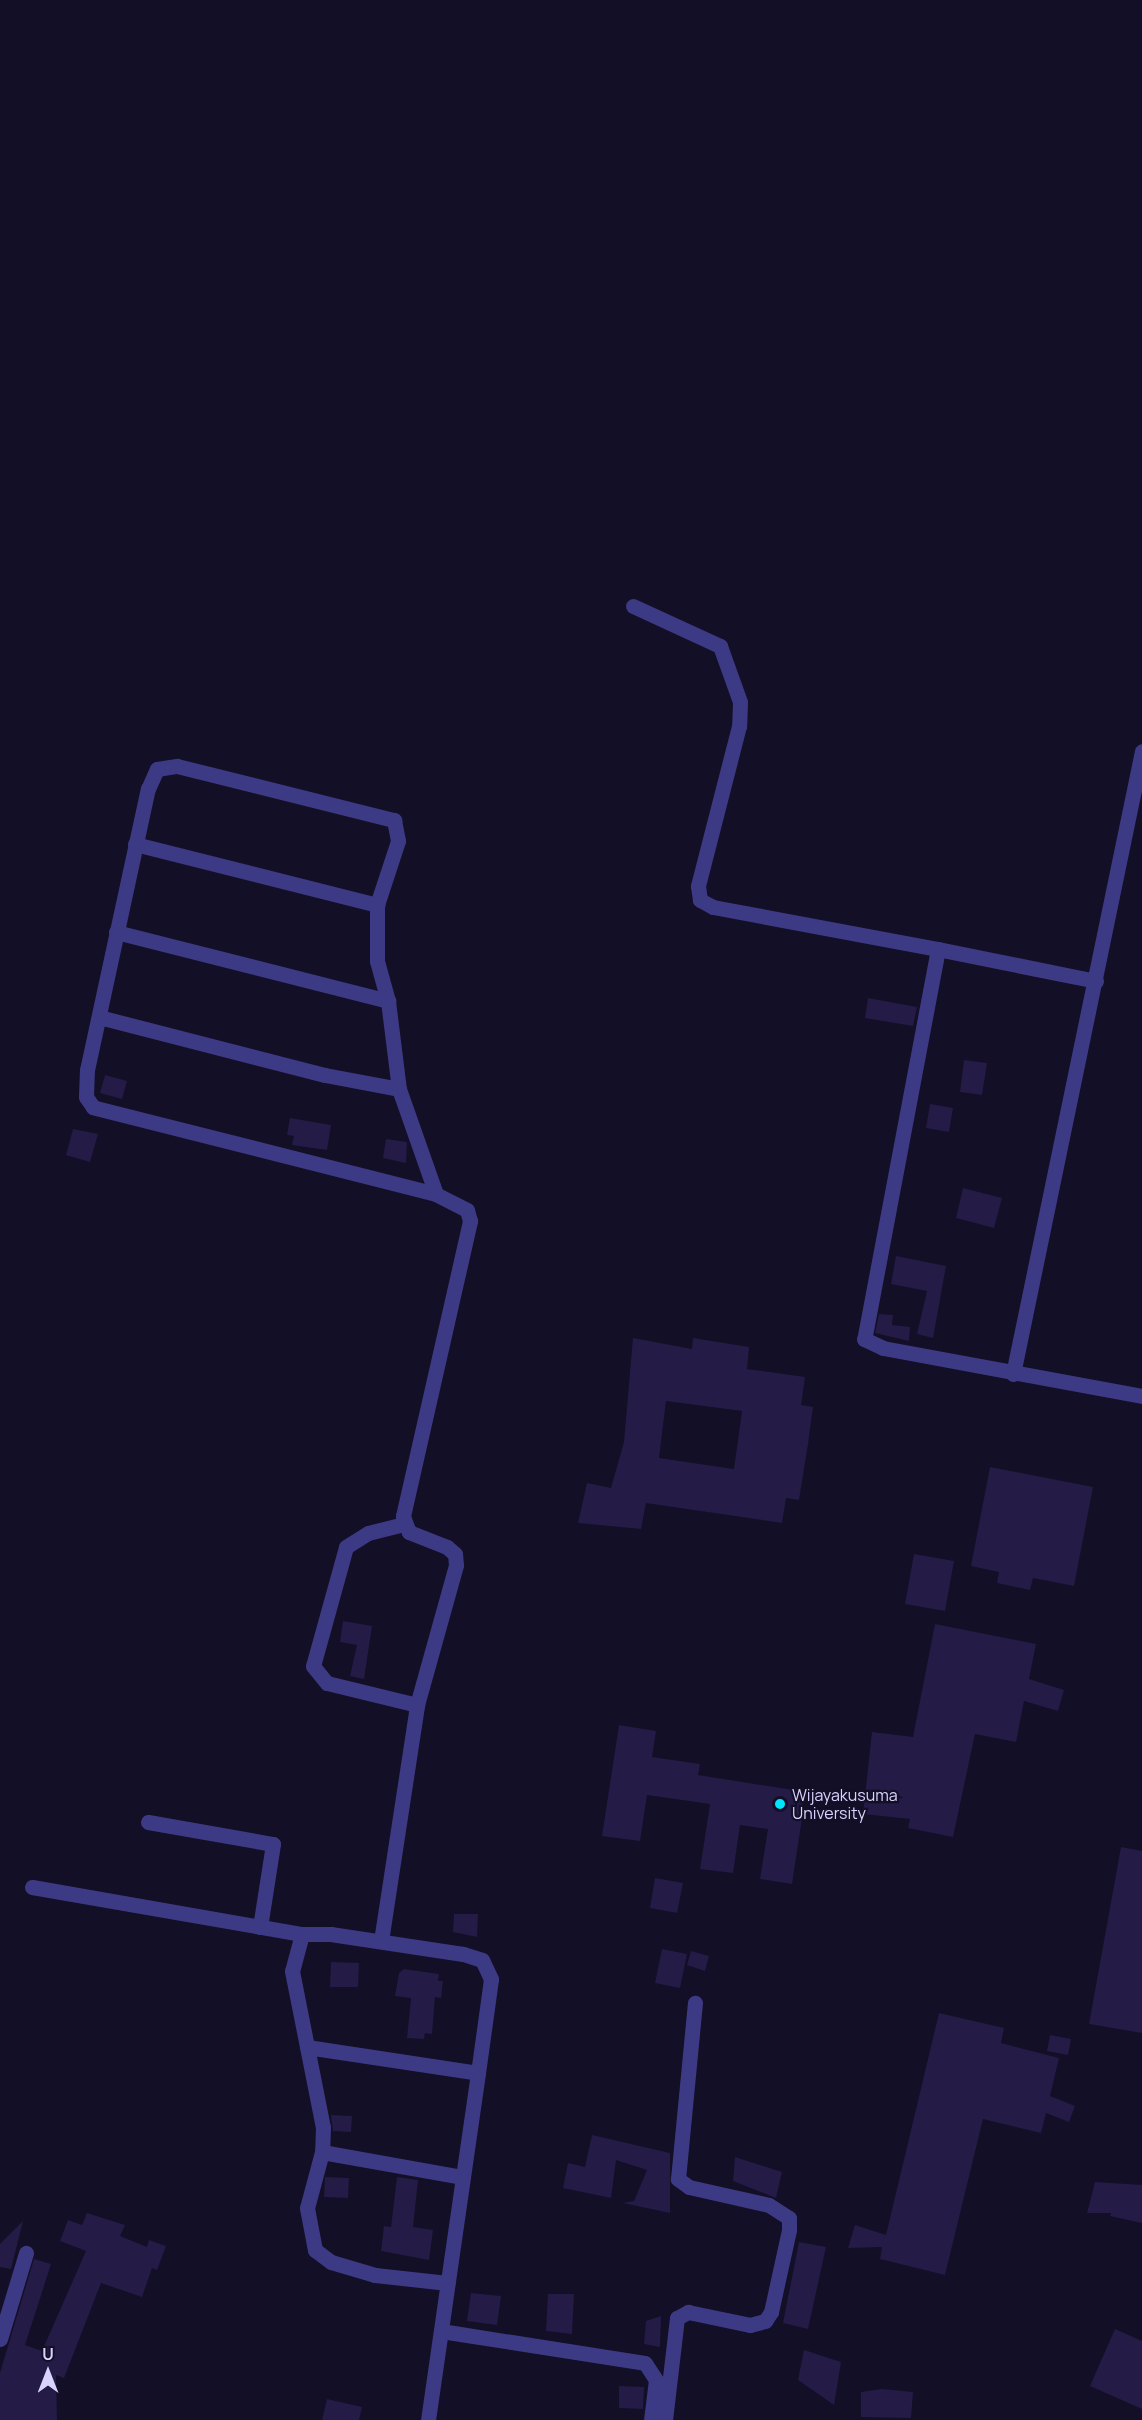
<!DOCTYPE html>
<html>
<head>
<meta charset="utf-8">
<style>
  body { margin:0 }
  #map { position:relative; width:1142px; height:2420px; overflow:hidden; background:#130f26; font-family:Manrope,sans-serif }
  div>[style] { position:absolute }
  .building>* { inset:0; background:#241b47 }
  .minor>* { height:15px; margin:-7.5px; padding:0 7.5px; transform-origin:7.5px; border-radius:7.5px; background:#3d3a85 }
  .dots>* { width:16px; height:16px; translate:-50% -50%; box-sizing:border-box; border:3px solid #130f26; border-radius:50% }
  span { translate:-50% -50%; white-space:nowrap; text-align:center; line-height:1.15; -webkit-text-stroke:4.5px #130f26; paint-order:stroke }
  .poi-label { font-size:16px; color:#d9d4ff }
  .left { translate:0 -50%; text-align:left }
  .north { position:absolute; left:18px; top:2342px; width:60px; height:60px; -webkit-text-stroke:4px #130f26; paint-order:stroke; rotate:0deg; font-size:16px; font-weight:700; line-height:24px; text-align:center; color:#d9d4ff }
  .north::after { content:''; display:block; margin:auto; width:21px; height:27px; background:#d9d4ff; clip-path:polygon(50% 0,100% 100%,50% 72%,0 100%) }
</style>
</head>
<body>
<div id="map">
  <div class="building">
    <i style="clip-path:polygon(868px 998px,917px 1007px,913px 1026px,865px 1018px)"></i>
    <i style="clip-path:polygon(964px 1060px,987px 1063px,982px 1095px,960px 1092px)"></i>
    <i style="clip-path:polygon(105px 1075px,127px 1081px,122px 1099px,100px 1093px)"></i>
    <i style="clip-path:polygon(930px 1104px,953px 1108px,949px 1132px,926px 1128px)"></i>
    <i style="clip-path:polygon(290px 1118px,331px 1125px,327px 1150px,292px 1145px,294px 1136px,287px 1135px)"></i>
    <i style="clip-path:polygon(73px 1129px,98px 1134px,90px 1162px,66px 1155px)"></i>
    <i style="clip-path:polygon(386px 1139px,407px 1142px,406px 1163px,383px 1158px)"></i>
    <i style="clip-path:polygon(963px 1188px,1002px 1198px,994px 1228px,956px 1218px)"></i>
    <i style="clip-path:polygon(896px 1256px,946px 1266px,933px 1338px,917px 1334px,927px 1291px,891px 1284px)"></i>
    <i style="clip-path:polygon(879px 1314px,893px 1315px,892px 1325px,910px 1327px,909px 1341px,875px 1333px)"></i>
    <i style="clip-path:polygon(evenodd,633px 1338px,692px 1349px,693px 1338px,749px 1347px,747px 1369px,805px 1377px,801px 1405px,813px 1407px,808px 1444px,799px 1500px,786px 1498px,782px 1523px,646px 1503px,641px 1529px,578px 1523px,587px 1483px,611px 1488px,624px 1442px,633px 1338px,666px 1401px,742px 1411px,734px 1469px,659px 1458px,666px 1401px)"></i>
    <i style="clip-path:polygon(990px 1467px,1093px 1487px,1074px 1586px,1033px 1578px,1030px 1590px,997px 1583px,999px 1572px,971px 1566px)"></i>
    <i style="clip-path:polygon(914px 1554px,954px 1561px,945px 1611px,905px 1604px)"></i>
    <i style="clip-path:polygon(343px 1621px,372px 1626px,364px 1679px,350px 1676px,357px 1645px,340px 1642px)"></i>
    <i style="clip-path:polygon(935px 1624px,1036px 1644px,1029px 1679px,1064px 1690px,1058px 1711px,1024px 1701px,1016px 1742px,975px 1734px,953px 1837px,908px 1828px,910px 1819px,863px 1814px,872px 1732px,913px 1737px)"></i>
    <i style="clip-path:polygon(619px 1725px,656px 1731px,652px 1757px,700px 1764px,698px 1775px,806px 1792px,792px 1884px,760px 1879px,768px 1829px,740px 1825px,733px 1873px,700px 1869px,710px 1804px,647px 1795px,640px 1841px,602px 1836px)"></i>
    <i style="clip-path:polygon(1121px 1847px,1142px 1851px,1142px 2033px,1089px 2024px)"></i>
    <i style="clip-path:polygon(655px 1878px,683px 1883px,677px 1913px,650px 1908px)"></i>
    <i style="clip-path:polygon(454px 1914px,478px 1914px,477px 1937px,453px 1932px)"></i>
    <i style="clip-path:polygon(662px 1949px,687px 1954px,680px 1988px,655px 1983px)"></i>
    <i style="clip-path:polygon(691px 1951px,709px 1956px,705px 1971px,687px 1965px)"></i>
    <i style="clip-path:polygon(331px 1962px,359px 1963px,358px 1987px,330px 1987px)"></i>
    <i style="clip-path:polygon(404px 1969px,439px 1974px,438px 1981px,443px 1981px,441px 1998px,435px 1997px,432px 2034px,425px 2033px,424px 2039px,407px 2038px,411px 1998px,395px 1996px,399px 1973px)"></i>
    <i style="clip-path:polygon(939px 2013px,1004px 2028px,1001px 2043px,1059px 2058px,1050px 2096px,1075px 2106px,1069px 2122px,1046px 2113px,1041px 2133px,983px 2119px,945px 2275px,880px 2259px,882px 2247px,848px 2248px,855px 2225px,886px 2235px)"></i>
    <i style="clip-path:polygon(1050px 2035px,1071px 2039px,1068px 2055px,1047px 2051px)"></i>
    <i style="clip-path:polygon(331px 2115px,352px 2116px,351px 2132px,333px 2131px)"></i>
    <i style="clip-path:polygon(592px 2135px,670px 2153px,670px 2213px,623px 2203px,634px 2201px,647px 2170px,616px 2160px,611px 2198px,563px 2188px,568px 2163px,585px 2167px)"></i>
    <i style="clip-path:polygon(735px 2157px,782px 2172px,776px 2198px,733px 2181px)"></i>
    <i style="clip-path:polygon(325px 2177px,349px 2178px,348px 2198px,324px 2197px)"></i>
    <i style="clip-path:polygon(397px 2177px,418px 2180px,413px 2227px,433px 2230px,429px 2260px,381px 2251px,384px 2226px,391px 2227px)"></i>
    <i style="clip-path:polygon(1095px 2182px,1142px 2185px,1142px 2223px,1110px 2216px,1111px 2213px,1087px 2213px)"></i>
    <i style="clip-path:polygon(87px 2213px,125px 2225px,120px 2236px,147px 2247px,149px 2240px,166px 2246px,157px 2270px,152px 2268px,142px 2297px,101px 2283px,64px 2378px,56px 2375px,57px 2420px,0 2420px,0 2373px,34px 2259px,51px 2264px,25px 2345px,42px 2351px,86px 2251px,60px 2241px,68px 2220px,82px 2225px)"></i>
    <i style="clip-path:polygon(23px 2221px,11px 2269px,0 2267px,0 2244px)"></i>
    <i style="clip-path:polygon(799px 2242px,826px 2247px,808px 2329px,783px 2323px)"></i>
    <i style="clip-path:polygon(471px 2293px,501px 2296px,497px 2325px,467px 2321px)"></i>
    <i style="clip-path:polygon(548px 2294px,574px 2294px,572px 2334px,546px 2331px)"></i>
    <i style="clip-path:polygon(661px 2316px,660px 2347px,644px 2344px,646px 2321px)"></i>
    <i style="clip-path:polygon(1115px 2329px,1142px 2341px,1142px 2409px,1090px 2386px)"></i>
    <i style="clip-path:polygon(804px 2350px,841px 2362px,834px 2405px,798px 2380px)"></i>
    <i style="clip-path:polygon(619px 2386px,644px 2387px,643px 2409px,619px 2408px)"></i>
    <i style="clip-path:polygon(882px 2389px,913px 2392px,911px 2418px,861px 2417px,861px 2392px)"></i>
    <i style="clip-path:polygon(327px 2399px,362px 2407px,359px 2420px,322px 2420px)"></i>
  </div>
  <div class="minor">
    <i style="left:633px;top:606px;width:96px;rotate:24.7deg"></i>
    <i style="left:720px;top:646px;width:59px;rotate:70.3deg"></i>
    <i style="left:740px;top:702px;width:24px;rotate:92deg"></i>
    <i style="left:739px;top:726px;width:165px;rotate:104.4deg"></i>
    <i style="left:698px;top:886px;width:14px;rotate:82deg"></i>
    <i style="left:700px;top:900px;width:15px;rotate:28deg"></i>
    <i style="left:713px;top:907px;width:229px;rotate:10.6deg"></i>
    <i style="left:135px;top:844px;width:250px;rotate:14.1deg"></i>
    <i style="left:116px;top:932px;width:281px;rotate:14.2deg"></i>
    <i style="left:1096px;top:981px;width:161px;rotate:-168.6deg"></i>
    <i style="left:938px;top:949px;width:397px;rotate:100.7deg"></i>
    <i style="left:864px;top:1339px;width:21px;rotate:25deg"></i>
    <i style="left:883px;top:1348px;width:263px;rotate:10.5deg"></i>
    <i style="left:99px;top:1017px;width:233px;rotate:14.4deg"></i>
    <i style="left:325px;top:1075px;width:75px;rotate:10.7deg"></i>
    <i style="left:1013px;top:1374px;width:636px;rotate:-78.3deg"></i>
    <i style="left:404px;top:1524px;width:37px;rotate:166deg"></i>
    <i style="left:368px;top:1533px;width:26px;rotate:148deg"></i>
    <i style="left:346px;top:1547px;width:123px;rotate:105.5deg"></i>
    <i style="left:313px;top:1666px;width:22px;rotate:51deg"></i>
    <i style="left:327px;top:1683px;width:93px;rotate:13.7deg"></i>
    <i style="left:148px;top:1822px;width:127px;rotate:10deg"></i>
    <i style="left:273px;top:1844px;width:84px;rotate:98.9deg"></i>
    <i style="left:32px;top:1887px;width:274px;rotate:9.9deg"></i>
    <i style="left:381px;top:1941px;width:239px;rotate:-81.3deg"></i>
    <i style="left:417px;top:1705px;width:145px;rotate:-74.4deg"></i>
    <i style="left:456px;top:1565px;width:11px;rotate:-95deg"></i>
    <i style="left:455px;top:1554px;width:11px;rotate:-139deg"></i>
    <i style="left:447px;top:1547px;width:41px;rotate:-158.5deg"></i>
    <i style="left:409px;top:1532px;width:17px;rotate:-111deg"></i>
    <i style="left:403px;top:1516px;width:303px;rotate:-77.2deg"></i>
    <i style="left:470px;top:1221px;width:11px;rotate:-105deg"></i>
    <i style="left:467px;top:1210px;width:35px;rotate:-153deg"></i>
    <i style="left:436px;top:1194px;width:354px;rotate:-165.8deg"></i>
    <i style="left:93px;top:1107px;width:12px;rotate:-125deg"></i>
    <i style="left:86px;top:1097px;width:27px;rotate:-88deg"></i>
    <i style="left:87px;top:1070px;width:288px;rotate:-77.8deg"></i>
    <i style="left:148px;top:789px;width:22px;rotate:-66deg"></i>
    <i style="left:157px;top:769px;width:20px;rotate:-9deg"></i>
    <i style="left:177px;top:766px;width:224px;rotate:14deg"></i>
    <i style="left:394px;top:820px;width:21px;rotate:79deg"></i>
    <i style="left:398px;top:841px;width:67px;rotate:108.2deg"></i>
    <i style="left:377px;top:905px;width:56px;rotate:90deg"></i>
    <i style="left:377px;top:961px;width:41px;rotate:74.6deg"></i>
    <i style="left:388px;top:1001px;width:89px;rotate:82.9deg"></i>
    <i style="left:399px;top:1089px;width:111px;rotate:70.6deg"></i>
    <i style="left:307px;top:2047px;width:173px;rotate:8.6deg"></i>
    <i style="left:322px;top:2152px;width:143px;rotate:10.1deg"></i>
    <i style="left:441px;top:2331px;width:206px;rotate:8.9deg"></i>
    <i style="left:645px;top:2363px;width:20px;rotate:57deg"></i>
    <i style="left:656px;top:2380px;width:40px;rotate:97.1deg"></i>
    <i style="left:0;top:2339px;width:90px;rotate:-73.2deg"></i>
    <i style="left:428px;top:2420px;width:351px;rotate:-81.8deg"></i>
    <i style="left:478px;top:2073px;width:95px;rotate:-82.1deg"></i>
    <i style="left:491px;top:1979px;width:21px;rotate:-115deg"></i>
    <i style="left:482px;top:1960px;width:20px;rotate:-162deg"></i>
    <i style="left:463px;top:1954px;width:134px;rotate:-171.4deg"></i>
    <i style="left:331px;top:1934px;width:29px;rotate:180deg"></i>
    <i style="left:302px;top:1934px;width:38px;rotate:105deg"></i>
    <i style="left:292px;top:1971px;width:159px;rotate:78.8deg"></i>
    <i style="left:323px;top:2127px;width:25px;rotate:92deg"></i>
    <i style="left:322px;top:2152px;width:58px;rotate:105deg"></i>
    <i style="left:307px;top:2208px;width:43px;rotate:79.2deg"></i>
    <i style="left:315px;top:2250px;width:20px;rotate:37deg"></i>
    <i style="left:331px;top:2262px;width:46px;rotate:16.5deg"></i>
    <i style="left:375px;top:2275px;width:73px;rotate:6.3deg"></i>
    <i style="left:665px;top:2420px;width:103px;rotate:-83.3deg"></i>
    <i style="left:677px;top:2318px;width:13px;rotate:-29deg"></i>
    <i style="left:688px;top:2312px;width:63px;rotate:11.8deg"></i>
    <i style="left:750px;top:2325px;width:16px;rotate:-15deg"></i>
    <i style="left:765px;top:2321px;width:11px;rotate:-56deg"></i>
    <i style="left:771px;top:2312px;width:84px;rotate:-77.6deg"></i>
    <i style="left:789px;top:2230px;width:12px;rotate:-90deg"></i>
    <i style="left:789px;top:2218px;width:24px;rotate:-147deg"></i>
    <i style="left:769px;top:2205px;width:82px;rotate:-167.3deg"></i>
    <i style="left:689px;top:2187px;width:14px;rotate:-144deg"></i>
    <i style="left:678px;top:2179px;width:177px;rotate:-84.5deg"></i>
  </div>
  <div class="dots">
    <i style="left:780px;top:1804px;background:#00e5ff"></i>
  </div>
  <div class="poi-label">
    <span class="left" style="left:792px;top:1804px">Wijayakusuma<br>University</span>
  </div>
  <div class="north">U</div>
</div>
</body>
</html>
